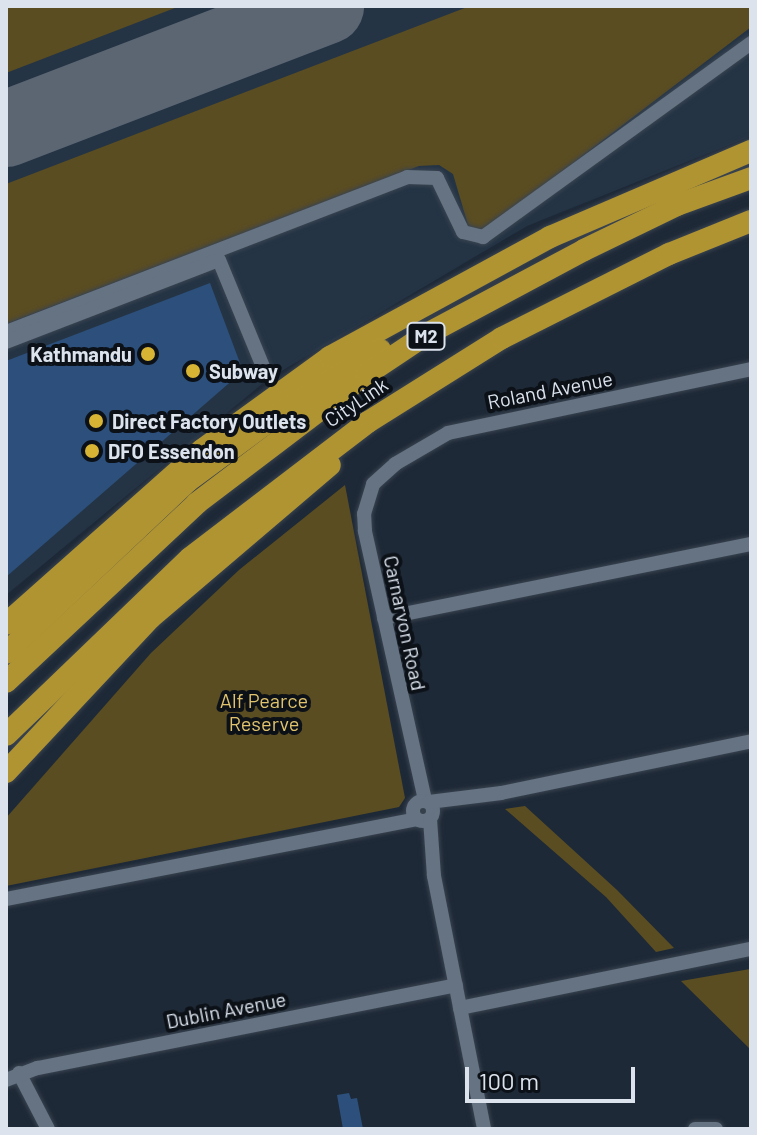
<!DOCTYPE html>
<html>
<head>
<meta charset="utf-8">
<style>
  body { margin:0 }
  #map { position:relative; width:757px; height:1135px; overflow:hidden; background:#1e2937; font-family:Barlow,sans-serif }
  div>[style] { position:absolute }
  .built>* { inset:0; background:#243445 }
  .green>* { inset:0; background:#5b4d22 }
  .runway>* { height:76px; margin:-38px; padding:0 38px; transform-origin:38px; border-radius:38px; background:#5c6672 }
  .building>* { inset:0; background:#2c507b }
  .roads { filter:drop-shadow(0 0 2px #3a4450) drop-shadow(0 0 2px #3a4450) }
  .minor>* { height:14px; margin:-7px; padding:0 7px; transform-origin:7px; border-radius:7px; background:#667383 }
  .minor>.ring { margin:-7px; padding:0; box-sizing:content-box; background:none; border:14px solid #667383; border-radius:50% }
  .highway>* { height:22px; margin:-11px; padding:0 11px; transform-origin:11px; border-radius:11px; background:#b19432 }
  .dots>* { width:22px; height:22px; translate:-50% -50%; box-sizing:border-box; border:4px solid #0c1118; border-radius:50% }
  span { translate:-50% -50%; white-space:nowrap; text-align:center; line-height:1.15; -webkit-text-stroke:8px #0c1118; paint-order:stroke }
  .shield-label span { padding:2px 6px; background:#0c1118; border:2px solid; border-radius:6px; -webkit-text-stroke-width:0 }
  .shield-label { font-size:18px; color:#dce3ed; font-weight:700 }
  .poi-label { font-size:20px; color:#dce3ed; font-weight:700 }
  .right { translate:-100% -50%; text-align:right }
  .left { translate:0 -50%; text-align:left }
  .street-label { font-size:20px; color:#dce3ed }
  .park-label { font-size:20px; color:#e0c36c }
  .frame { position:absolute; inset:0; border:8px solid #dce3ed; pointer-events:none }
  .scale { position:absolute; left:465px; top:1067px; width:170px; height:36px; box-sizing:border-box; border:4px solid #dce3ed; border-top:0; padding-left:10px; font-size:24px; line-height:28px; white-space:nowrap; color:#dce3ed; -webkit-text-stroke:6px #0c1118; paint-order:stroke }
</style>
</head>
<body>
<div id="map">
  <div class="built">
    <i style="clip-path:polygon(6px 6px,751px 6px,751px 136px,527px 226px,268px 379px,6px 595px,6px 338px,357px 204px,6px 335px)"></i>
  </div>
  <div class="green">
    <i style="clip-path:polygon(6px 6px,180px 6px,6px 73px)"></i>
    <i style="clip-path:polygon(470px 6px,751px 6px,751px 27px,492px 225px,477px 231px,468px 225px,453px 174px,439px 165px,419px 166px,6px 324px,6px 184px)"></i>
    <i style="clip-path:polygon(345px 485px,405px 798px,399px 807px,6px 886px,6px 818px,151px 653px,239px 570px)"></i>
    <i style="clip-path:polygon(525px 806px,617px 890px,674px 948px,656px 952px,606px 897px,505px 809px)"></i>
    <i style="clip-path:polygon(750px 969px,751px 971px,751px 1050px,681px 981px)"></i>
  </div>
  <div class="runway">
    <i style="left:6px;top:129px;width:343px;rotate:-21deg"></i>
  </div>
  <div class="building">
    <i style="clip-path:polygon(210px 283px,243px 371px,6px 577px,6px 361px)"></i>
    <i style="clip-path:polygon(349px 1093px,351px 1099px,357px 1098px,363px 1129px,343px 1129px,337px 1095px)"></i>
  </div>
  <div class="roads">
    <div class="minor">
      <i style="left:6px;top:332px;width:430px;rotate:-21.1deg"></i>
      <i style="left:407px;top:177px;width:30px;rotate:2deg"></i>
      <i style="left:437px;top:178px;width:60px;rotate:64.3deg"></i>
      <i style="left:463px;top:232px;width:21px;rotate:14deg"></i>
      <i style="left:483px;top:237px;width:331px;rotate:-35.9deg"></i>
      <i style="left:6px;top:342px;width:228px;rotate:-21.1deg"></i>
      <i style="left:219px;top:260px;width:116px;rotate:67.6deg"></i>
      <i style="left:384px;top:618px;width:374px;rotate:-11.4deg"></i>
      <i style="left:425px;top:800px;width:276px;rotate:-102.6deg"></i>
      <i style="left:365px;top:531px;width:17px;rotate:-93deg"></i>
      <i style="left:364px;top:514px;width:31px;rotate:-73deg"></i>
      <i style="left:373px;top:484px;width:30px;rotate:-42deg"></i>
      <i style="left:395px;top:464px;width:61px;rotate:-30.3deg"></i>
      <i style="left:448px;top:433px;width:310px;rotate:-11.9deg"></i>
      <i class="ring" style="left:413px;top:801px;width:6px;height:6px"></i>
      <i style="left:429px;top:802px;width:73px;rotate:-7.1deg"></i>
      <i style="left:501px;top:793px;width:255px;rotate:-11.7deg"></i>
      <i style="left:430px;top:819px;width:57px;rotate:86deg"></i>
      <i style="left:434px;top:876px;width:258px;rotate:78.8deg"></i>
      <i style="left:6px;top:899px;width:418px;rotate:-11deg"></i>
      <i style="left:460px;top:1008px;width:297px;rotate:-11.5deg"></i>
      <i style="left:19px;top:1073px;width:63px;rotate:62.6deg"></i>
      <i style="left:6px;top:1080px;width:34px;rotate:-21deg"></i>
      <i style="left:38px;top:1068px;width:426px;rotate:-11.2deg"></i>
      <i style="left:695px;top:1129px;width:21px"></i>
    </div>
    <div class="highway">
      <i style="left:6px;top:624px;width:262px;rotate:-41.6deg"></i>
      <i style="left:202px;top:450px;width:158px;rotate:-36deg"></i>
      <i style="left:330px;top:357px;width:251px;rotate:-28.6deg"></i>
      <i style="left:550px;top:237px;width:219px;rotate:-23.2deg"></i>
      <i style="left:6px;top:653px;width:250px;rotate:-43.4deg"></i>
      <i style="left:188px;top:481px;width:101px;rotate:-36.5deg"></i>
      <i style="left:269px;top:421px;width:132px;rotate:-32.6deg"></i>
      <i style="left:6px;top:682px;width:262px;rotate:-43.1deg"></i>
      <i style="left:197px;top:503px;width:213px;rotate:-37.2deg"></i>
      <i style="left:367px;top:374px;width:72px;rotate:-33.7deg"></i>
      <i style="left:427px;top:334px;width:178px;rotate:-28.1deg"></i>
      <i style="left:584px;top:250px;width:103px;rotate:-25.8deg"></i>
      <i style="left:677px;top:205px;width:79px;rotate:-20deg"></i>
      <i style="left:6px;top:735px;width:255px;rotate:-43.9deg"></i>
      <i style="left:190px;top:558px;width:224px;rotate:-37.4deg"></i>
      <i style="left:368px;top:422px;width:158px;rotate:-32.1deg"></i>
      <i style="left:502px;top:338px;width:187px;rotate:-26.7deg"></i>
      <i style="left:669px;top:254px;width:88px;rotate:-21.9deg"></i>
      <i style="left:6px;top:772px;width:211px;rotate:-46.9deg"></i>
      <i style="left:150px;top:618px;width:236px;rotate:-40.4deg"></i>
    </div>
  </div>
  <div class="dots">
    <i style="left:148px;top:354px;background:#d8b434"></i>
    <i style="left:193px;top:371px;background:#d8b434"></i>
    <i style="left:96px;top:421px;background:#d8b434"></i>
    <i style="left:92px;top:451px;background:#d8b434"></i>
  </div>
  <div class="shield-label">
    <span style="left:426px;top:336px">M2</span>
  </div>
  <div class="poi-label">
    <span class="right" style="left:132px;top:354px">Kathmandu</span>
    <span class="left" style="left:209px;top:371px">Subway</span>
    <span class="left" style="left:112px;top:421px">Direct Factory Outlets</span>
    <span class="left" style="left:108px;top:451px">DFO Essendon</span>
  </div>
  <div class="street-label">
    <span style="left:550px;top:390px;rotate:-11deg">Roland Avenue</span>
    <span style="left:356px;top:402px;rotate:-34deg">CityLink</span>
    <span style="left:405px;top:623px;rotate:78deg">Carnarvon Road</span>
    <span style="left:226px;top:1010px;rotate:-11deg">Dublin Avenue</span>
  </div>
  <div class="park-label">
    <span style="left:264px;top:712px">Alf Pearce<br>Reserve</span>
  </div>
  <div class="frame"></div>
  <div class="scale">100 m</div>
</div>
</body>
</html>
